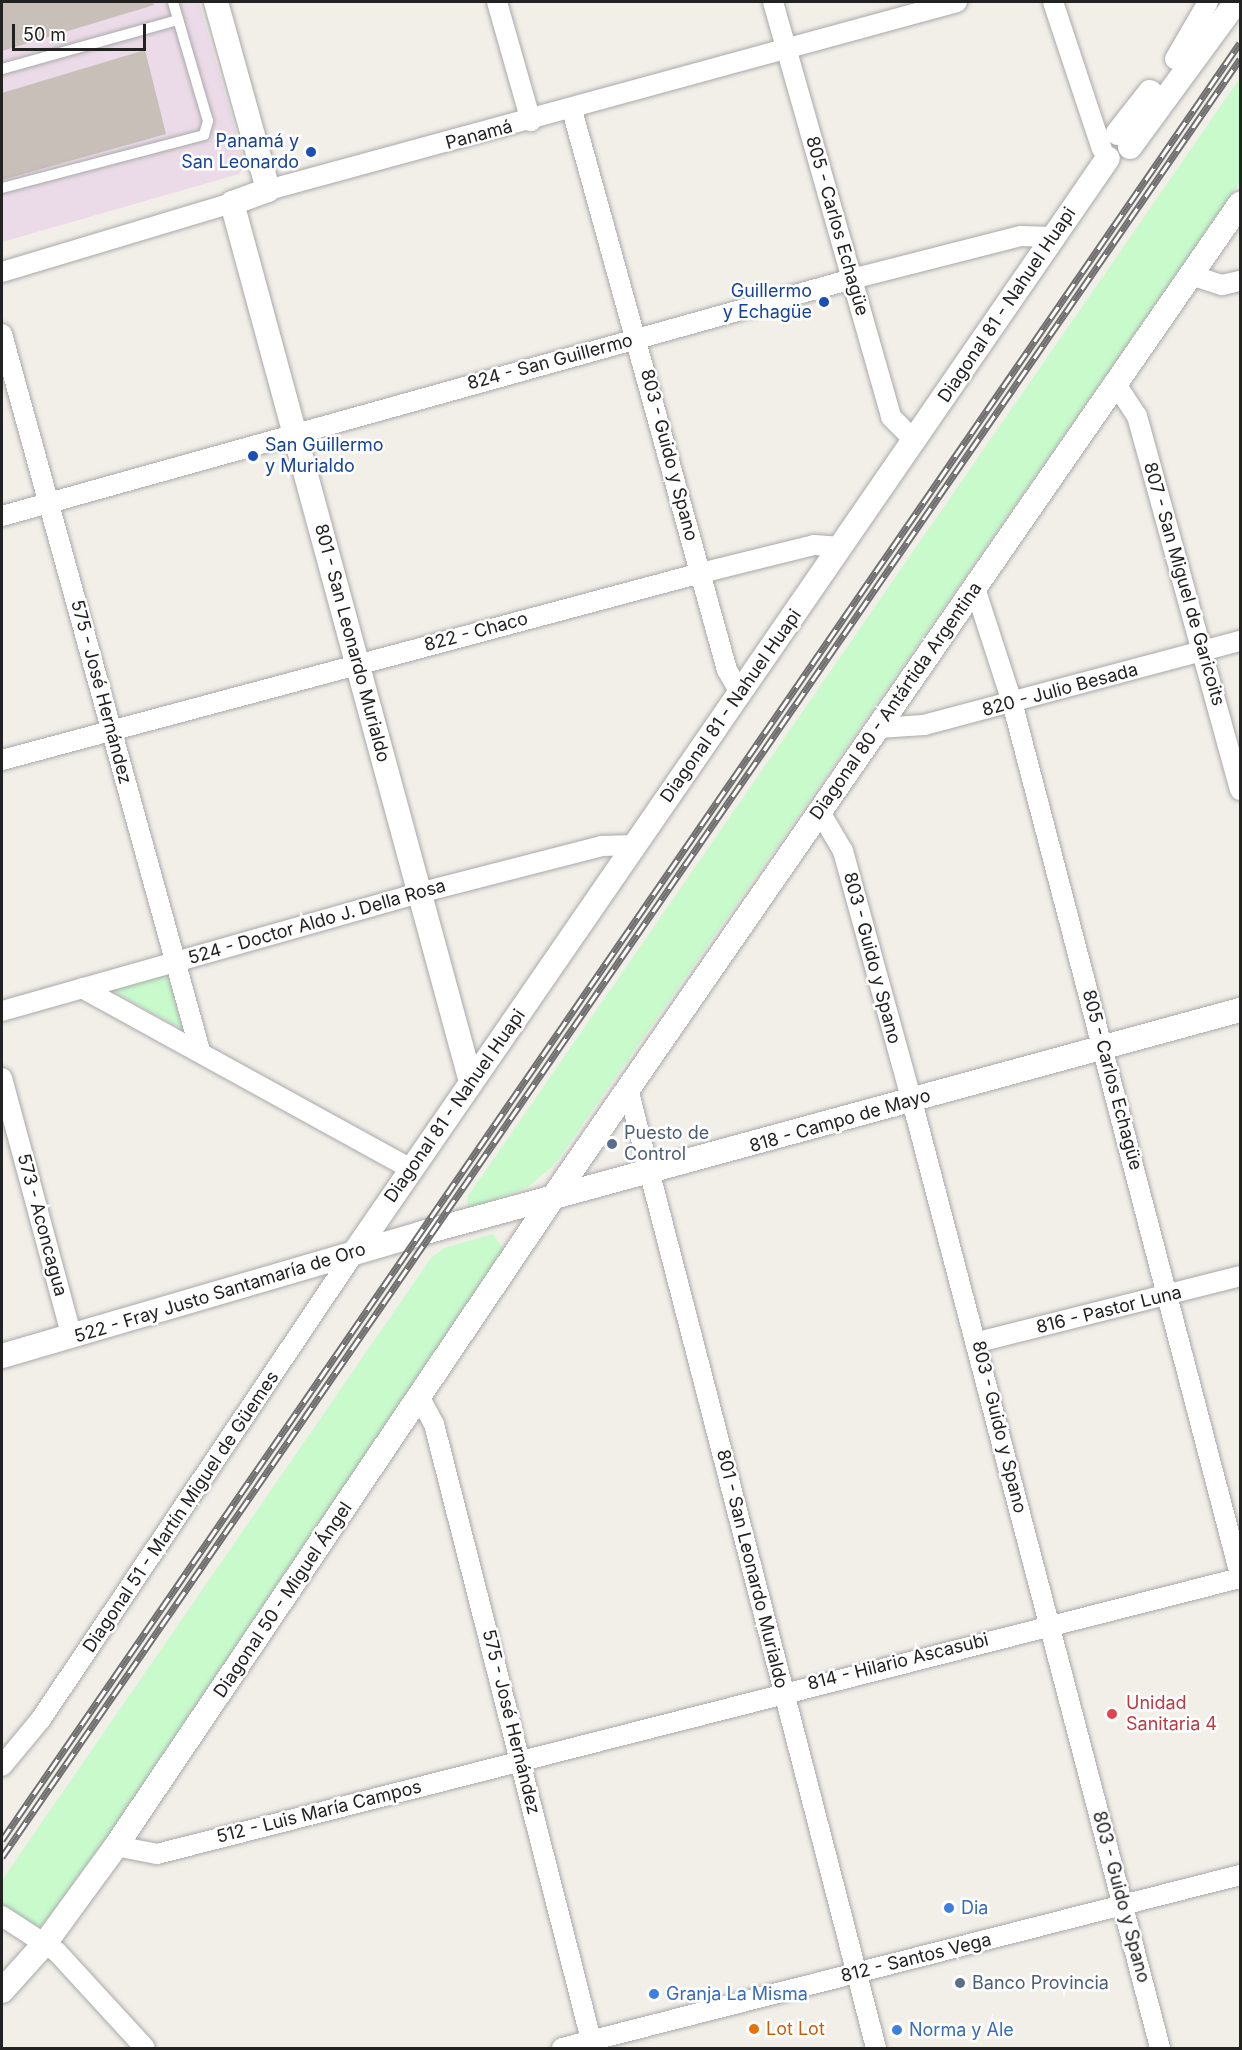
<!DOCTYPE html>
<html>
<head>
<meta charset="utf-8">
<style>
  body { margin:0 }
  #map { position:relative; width:1242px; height:2050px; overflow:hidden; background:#f2efe9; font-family:Inter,sans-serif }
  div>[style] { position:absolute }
  .industrial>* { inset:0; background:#ebdbe8 }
  .park>* { inset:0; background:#c8facc }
  .building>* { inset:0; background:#c7bfb8 }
  .roads { filter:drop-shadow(0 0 2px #a9a9a9) drop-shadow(0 0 2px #a9a9a9) }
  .service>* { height:10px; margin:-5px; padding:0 5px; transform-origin:5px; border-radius:5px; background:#fff }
  .minor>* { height:20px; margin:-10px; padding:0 10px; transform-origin:10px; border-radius:10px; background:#fff }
  .tertiary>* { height:24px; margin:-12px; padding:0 12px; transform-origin:12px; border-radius:12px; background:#fff }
  .rail>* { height:7px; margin-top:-3.5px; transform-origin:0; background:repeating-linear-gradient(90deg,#fff 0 14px,#707070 0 28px); box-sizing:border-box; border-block:2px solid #707070 }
  .dots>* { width:16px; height:16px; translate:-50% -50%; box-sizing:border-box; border:3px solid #fff; border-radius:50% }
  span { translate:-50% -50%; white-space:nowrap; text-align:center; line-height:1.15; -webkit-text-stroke:5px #fff; paint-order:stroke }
  .street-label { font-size:18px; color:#222 }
  .transit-label { font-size:18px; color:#164399 }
  .right { translate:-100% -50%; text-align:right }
  .left { translate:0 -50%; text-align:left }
  .service-label { font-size:18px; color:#4e5e75 }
  .health-label { font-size:18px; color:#be3a42 }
  .shop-label { font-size:18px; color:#366cbe }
  .food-label { font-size:18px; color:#c56008 }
  .frame { position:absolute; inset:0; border:3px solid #222; pointer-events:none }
  .scale { position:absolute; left:12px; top:24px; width:134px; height:27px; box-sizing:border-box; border:3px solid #222; border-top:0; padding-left:8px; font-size:18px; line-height:21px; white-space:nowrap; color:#222; -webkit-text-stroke:4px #fff; paint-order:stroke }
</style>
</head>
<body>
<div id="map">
  <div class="industrial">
    <i style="clip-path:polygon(2px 2px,199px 2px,245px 164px,239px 174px,2px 242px)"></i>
  </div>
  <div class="park">
    <i style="clip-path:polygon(1240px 78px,1240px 183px,555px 1164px,528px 1187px,467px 1210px,468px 1196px)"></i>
    <i style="clip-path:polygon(170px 971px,188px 1032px,109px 989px)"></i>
    <i style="clip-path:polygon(493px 1234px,505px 1251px,93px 1859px,44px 1925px,33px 1925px,2px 1906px,2px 1880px,431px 1258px,444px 1248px)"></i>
  </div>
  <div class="building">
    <i style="clip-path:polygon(2px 2px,153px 2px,154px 5px,2px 51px)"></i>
    <i style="clip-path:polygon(145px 50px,166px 134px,2px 180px,2px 93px)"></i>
  </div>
  <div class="roads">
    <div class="service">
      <i style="left:2px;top:69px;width:183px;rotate:-15.6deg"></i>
      <i style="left:2px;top:188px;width:209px;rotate:-14.7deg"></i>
      <i style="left:204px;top:135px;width:15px;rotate:-74deg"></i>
      <i style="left:208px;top:121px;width:124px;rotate:-106.4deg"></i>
    </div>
    <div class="minor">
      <i style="left:497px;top:2px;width:124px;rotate:74.1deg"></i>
      <i style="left:773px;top:2px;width:431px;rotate:74.1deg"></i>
      <i style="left:891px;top:417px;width:34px;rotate:45deg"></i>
      <i style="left:1053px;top:2px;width:155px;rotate:71.6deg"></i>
      <i style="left:1175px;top:59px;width:66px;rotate:-59.9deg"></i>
      <i style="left:572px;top:110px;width:581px;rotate:74.53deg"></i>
      <i style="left:727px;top:670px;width:28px;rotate:60deg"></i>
      <i style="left:268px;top:190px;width:714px;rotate:-15.26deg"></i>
      <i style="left:2px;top:272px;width:240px;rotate:-16.7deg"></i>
      <i style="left:1191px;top:275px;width:33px;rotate:18deg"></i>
      <i style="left:1222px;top:285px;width:18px;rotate:-13deg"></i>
      <i style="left:2px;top:334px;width:744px;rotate:74.56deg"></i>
      <i style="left:1116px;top:384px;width:38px;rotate:57deg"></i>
      <i style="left:1137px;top:416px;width:388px;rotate:74.6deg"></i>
      <i style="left:2px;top:516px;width:882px;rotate:-15.58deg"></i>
      <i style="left:852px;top:279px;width:174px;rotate:-14.3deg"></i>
      <i style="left:1021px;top:236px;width:31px;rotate:2deg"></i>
      <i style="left:975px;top:588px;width:120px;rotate:72deg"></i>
      <i style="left:1012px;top:702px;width:902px;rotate:75.36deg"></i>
      <i style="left:878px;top:728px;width:46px;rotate:-3.7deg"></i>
      <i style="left:924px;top:725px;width:327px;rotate:-14.9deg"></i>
      <i style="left:2px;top:760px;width:724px;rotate:-14.98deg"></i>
      <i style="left:701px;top:573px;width:116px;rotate:-13.9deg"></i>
      <i style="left:814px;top:545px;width:28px;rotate:4deg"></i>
      <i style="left:820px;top:812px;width:45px;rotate:59.5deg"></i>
      <i style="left:843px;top:851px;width:259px;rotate:74.6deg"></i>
      <i style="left:912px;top:1101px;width:979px;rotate:75.32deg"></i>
      <i style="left:82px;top:988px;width:374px;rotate:28.8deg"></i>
      <i style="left:2px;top:1011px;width:433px;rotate:-15.8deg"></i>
      <i style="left:419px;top:893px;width:189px;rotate:-14.4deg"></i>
      <i style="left:602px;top:846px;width:32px;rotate:-2deg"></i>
      <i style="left:2px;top:1078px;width:268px;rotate:74.9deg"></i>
      <i style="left:628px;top:1089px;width:991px;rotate:75.5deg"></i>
      <i style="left:978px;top:1342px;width:270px;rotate:-14.1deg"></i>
      <i style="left:420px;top:1398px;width:30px;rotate:62deg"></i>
      <i style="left:434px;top:1424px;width:644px;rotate:75.7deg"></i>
      <i style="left:2px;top:1766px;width:61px;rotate:-50.3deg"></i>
      <i style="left:41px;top:1719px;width:561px;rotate:-56.11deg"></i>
      <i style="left:116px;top:1846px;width:42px;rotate:11deg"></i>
      <i style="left:157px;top:1854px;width:1118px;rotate:-14.3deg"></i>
      <i style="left:2px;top:1916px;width:66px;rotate:33.2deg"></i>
      <i style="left:57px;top:1952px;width:130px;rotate:47.5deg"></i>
      <i style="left:562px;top:2048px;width:700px;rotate:-14.31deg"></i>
    </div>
    <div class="tertiary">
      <i style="left:216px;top:2px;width:195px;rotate:74.5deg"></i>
      <i style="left:268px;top:190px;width:38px;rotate:160deg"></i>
      <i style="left:232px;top:203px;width:911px;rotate:74.79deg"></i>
      <i style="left:1118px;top:133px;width:52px;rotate:-52deg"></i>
      <i style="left:1130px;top:147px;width:180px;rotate:-53.8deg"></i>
      <i style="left:354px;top:1253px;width:1329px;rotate:-55.45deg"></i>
      <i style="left:2px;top:1356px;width:438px;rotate:-16.3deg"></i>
      <i style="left:422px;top:1233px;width:848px;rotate:-15.25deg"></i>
      <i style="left:2px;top:1991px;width:66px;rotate:-48.1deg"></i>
      <i style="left:46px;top:1942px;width:119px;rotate:-53.9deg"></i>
      <i style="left:116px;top:1846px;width:780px;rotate:-56.02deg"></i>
      <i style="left:552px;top:1199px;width:1210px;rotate:-55.34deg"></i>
    </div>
  </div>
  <div class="rail">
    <i style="left:2px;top:1840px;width:2182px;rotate:-55.44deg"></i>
    <i style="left:2px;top:1857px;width:2183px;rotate:-55.45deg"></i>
  </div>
  <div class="dots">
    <i style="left:311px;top:152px;background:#1a4fb4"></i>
    <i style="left:824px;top:302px;background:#1a4fb4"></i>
    <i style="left:253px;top:456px;background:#1a4fb4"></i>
    <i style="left:612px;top:1144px;background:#5c6f8a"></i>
    <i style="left:1112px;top:1714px;background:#e0444e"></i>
    <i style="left:949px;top:1908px;background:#3f7fe0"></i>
    <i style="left:960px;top:1983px;background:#5c6f8a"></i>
    <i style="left:654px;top:1994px;background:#3f7fe0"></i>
    <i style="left:754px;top:2029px;background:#e8710a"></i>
    <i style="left:897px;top:2030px;background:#3f7fe0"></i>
  </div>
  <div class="street-label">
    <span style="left:479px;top:135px;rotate:-15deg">Panamá</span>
    <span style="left:837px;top:226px;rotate:74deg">805 - Carlos Echagüe</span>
    <span style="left:1007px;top:305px;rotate:-56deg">Diagonal 81 - Nahuel Huapi</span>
    <span style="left:550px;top:362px;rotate:-15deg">824 - San Guillermo</span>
    <span style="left:669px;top:455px;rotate:75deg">803 - Guido y Spano</span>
    <span style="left:1184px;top:584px;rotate:74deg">807 - San Miguel de Garicoits</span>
    <span style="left:476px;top:632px;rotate:-15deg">822 - Chaco</span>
    <span style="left:352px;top:643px;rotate:75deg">801 - San Leonardo Murialdo</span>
    <span style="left:1060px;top:690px;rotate:-15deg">820 - Julio Besada</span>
    <span style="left:101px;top:692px;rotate:75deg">575 - José Hernández</span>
    <span style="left:896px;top:701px;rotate:-55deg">Diagonal 80 - Antártida Argentina</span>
    <span style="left:731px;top:706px;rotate:-55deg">Diagonal 81 - Nahuel Huapi</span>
    <span style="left:317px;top:922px;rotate:-16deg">524 - Doctor Aldo J. Della Rosa</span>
    <span style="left:872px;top:958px;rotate:75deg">803 - Guido y Spano</span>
    <span style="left:1112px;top:1080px;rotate:75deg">805 - Carlos Echagüe</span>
    <span style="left:455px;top:1106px;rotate:-55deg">Diagonal 81 - Nahuel Huapi</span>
    <span style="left:840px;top:1121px;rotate:-16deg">818 - Campo de Mayo</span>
    <span style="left:42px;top:1225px;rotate:75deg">573 - Aconcagua</span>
    <span style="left:220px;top:1293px;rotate:-17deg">522 - Fray Justo Santamaría de Oro</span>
    <span style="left:1109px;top:1310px;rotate:-14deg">816 - Pastor Luna</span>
    <span style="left:999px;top:1427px;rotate:76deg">803 - Guido y Spano</span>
    <span style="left:181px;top:1512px;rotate:-56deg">Diagonal 51 - Martín Miguel de Güemes</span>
    <span style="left:752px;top:1569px;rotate:76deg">801 - San Leonardo Murialdo</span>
    <span style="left:283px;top:1600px;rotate:-56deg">Diagonal 50 - Miguel Ángel</span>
    <span style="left:898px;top:1662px;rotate:-14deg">814 - Hilario Ascasubi</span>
    <span style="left:511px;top:1722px;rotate:76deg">575 - José Hernández</span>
    <span style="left:319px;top:1812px;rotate:-14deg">512 - Luis María Campos</span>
    <span style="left:1121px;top:1897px;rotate:75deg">803 - Guido y Spano</span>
    <span style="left:916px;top:1958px;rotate:-14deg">812 - Santos Vega</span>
  </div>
  <div class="transit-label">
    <span class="right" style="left:299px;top:152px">Panamá y<br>San Leonardo</span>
    <span class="right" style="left:812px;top:302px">Guillermo<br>y Echagüe</span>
    <span class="left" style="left:265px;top:456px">San Guillermo<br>y Murialdo</span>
  </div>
  <div class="service-label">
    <span class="left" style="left:624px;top:1144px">Puesto de<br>Control</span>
    <span class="left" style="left:972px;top:1983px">Banco Provincia</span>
  </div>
  <div class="health-label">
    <span class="left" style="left:1126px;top:1714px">Unidad<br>Sanitaria 4</span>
  </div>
  <div class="shop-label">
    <span class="left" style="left:961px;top:1908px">Dia</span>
    <span class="left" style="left:666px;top:1994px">Granja La Misma</span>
    <span class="left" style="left:909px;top:2030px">Norma y Ale</span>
  </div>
  <div class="food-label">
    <span class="left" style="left:766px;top:2029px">Lot Lot</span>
  </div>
  <div class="frame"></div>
  <div class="scale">50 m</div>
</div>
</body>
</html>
